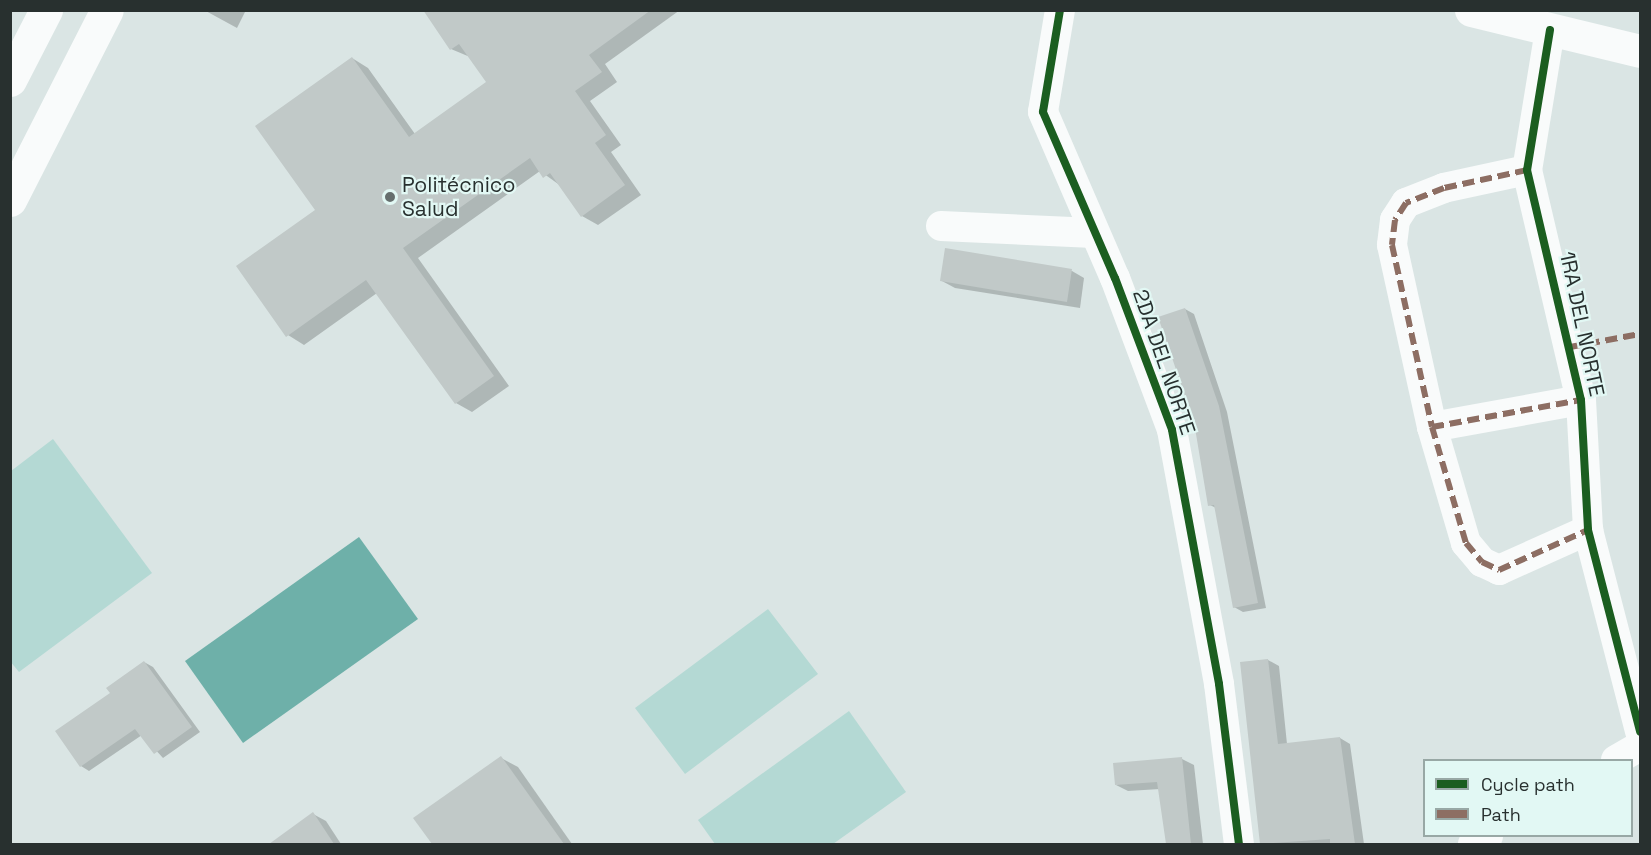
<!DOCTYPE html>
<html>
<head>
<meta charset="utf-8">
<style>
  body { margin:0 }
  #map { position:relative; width:1651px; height:855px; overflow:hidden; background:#dae5e4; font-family:"Space Grotesk",sans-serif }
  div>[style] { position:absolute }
  .green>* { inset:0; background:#b4d9d4 }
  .water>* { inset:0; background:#6eb0a9 }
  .shadow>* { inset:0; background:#0003 }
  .building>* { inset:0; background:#c1c9c8 }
  .street>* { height:30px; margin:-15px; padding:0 15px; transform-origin:15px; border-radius:15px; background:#f9fbfb }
  .secondary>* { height:33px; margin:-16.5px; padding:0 16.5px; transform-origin:16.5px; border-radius:16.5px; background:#f9fbfb }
  .highway>* { height:33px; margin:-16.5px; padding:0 16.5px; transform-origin:16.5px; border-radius:16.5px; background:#f9fbfb }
  .quiet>* { height:6px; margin-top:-3px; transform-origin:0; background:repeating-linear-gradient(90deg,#8d6e63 0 12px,transparent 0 18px) }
  .cycleway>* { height:8px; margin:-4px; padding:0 4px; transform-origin:4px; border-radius:4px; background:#1b5e20 }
  .dots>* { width:16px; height:16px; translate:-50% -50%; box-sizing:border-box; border:3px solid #e2f8f4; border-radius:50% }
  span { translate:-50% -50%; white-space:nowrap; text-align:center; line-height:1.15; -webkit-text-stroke:4.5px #e2f8f4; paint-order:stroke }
  .poi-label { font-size:21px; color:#28302f }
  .left { translate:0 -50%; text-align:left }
  .street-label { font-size:21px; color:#28302f }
  .frame { position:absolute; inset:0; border:12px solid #28302f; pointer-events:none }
  .legend { position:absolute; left:1423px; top:759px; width:210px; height:78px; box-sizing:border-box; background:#e2f8f4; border:2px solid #98a8a5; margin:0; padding:8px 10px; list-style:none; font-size:18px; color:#28302f }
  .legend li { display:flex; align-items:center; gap:12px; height:30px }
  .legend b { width:30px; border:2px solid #98a8a5 }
</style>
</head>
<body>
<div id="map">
  <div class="green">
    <i style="clip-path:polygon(53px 439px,152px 573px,19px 672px,10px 661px,11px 471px)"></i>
    <i style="clip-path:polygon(768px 609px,818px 674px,685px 774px,635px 708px)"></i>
    <i style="clip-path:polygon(849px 711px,906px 792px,833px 844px,715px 844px,698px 820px)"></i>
  </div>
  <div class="water">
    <i style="clip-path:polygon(359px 537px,418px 619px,243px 743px,185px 661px)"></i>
  </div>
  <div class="shadow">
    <i style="clip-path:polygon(204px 10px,246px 10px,237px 28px)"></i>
    <i style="clip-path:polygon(424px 10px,680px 10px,605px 64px,617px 82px,590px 101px,621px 145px,611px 152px,641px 195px,598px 225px,582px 216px,561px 186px,540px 171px,418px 258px,509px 386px,472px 412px,456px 403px,377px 293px,304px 345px,288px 335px,352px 58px,368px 68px,415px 134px,488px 82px,470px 57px,451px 49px)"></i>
    <i style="clip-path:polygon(1072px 271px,1084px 278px,1080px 308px,955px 288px,942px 281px)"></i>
    <i style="clip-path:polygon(1185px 309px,1194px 314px,1227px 412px,1266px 608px,1243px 612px,1234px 607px,1216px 508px,1210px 505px)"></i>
    <i style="clip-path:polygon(1268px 660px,1279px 666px,1287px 744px,1340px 738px,1350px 744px,1364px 844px,1262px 844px,1241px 663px)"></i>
    <i style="clip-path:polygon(144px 662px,153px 667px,200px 732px,163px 758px,142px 735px,89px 771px,81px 766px,112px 694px)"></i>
    <i style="clip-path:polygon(501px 758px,518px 767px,572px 844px,434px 844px,415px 818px)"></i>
    <i style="clip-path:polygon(1182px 759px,1194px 765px,1203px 844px,1167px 844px,1160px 789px,1128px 791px,1116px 785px)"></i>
    <i style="clip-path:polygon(313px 814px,326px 821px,341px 844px,271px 844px)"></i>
  </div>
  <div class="building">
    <i style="clip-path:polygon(423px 10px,651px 10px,589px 55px,602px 72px,575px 91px,606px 135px,595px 143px,625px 185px,581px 217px,550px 173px,543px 178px,530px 158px,403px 248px,494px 376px,455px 404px,366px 280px,286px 337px,236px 266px,315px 210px,255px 126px,352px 57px,409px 137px,486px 82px,459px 44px,450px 50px)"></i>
    <i style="clip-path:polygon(945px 248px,1072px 269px,1067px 302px,940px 281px)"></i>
    <i style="clip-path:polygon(1185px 308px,1219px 406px,1258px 603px,1233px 608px,1214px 505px,1208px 506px,1194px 422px,1158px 317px)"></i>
    <i style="clip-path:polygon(1268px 659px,1278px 744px,1340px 737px,1355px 844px,1330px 844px,1330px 839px,1260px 844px,1240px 662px)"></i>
    <i style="clip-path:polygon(144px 661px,192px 727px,154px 754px,135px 729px,80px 767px,55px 731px,110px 693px,106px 688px)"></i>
    <i style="clip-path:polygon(501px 756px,564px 844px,432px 844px,413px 818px)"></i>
    <i style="clip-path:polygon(1182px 757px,1191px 844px,1166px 844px,1157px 782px,1115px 785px,1113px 763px)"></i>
    <i style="clip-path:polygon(313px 812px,334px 844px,269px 844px)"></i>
  </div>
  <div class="street">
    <i style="left:1060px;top:10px;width:103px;rotate:99.5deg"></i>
    <i style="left:1043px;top:112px;width:181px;rotate:66.6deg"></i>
    <i style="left:1115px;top:278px;width:162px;rotate:69.4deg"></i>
    <i style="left:1172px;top:430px;width:258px;rotate:79.5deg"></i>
    <i style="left:1219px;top:684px;width:161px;rotate:82.9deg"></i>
    <i style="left:1550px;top:30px;width:142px;rotate:99.3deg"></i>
    <i style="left:1527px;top:170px;width:236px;rotate:76.8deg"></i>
    <i style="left:1581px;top:400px;width:130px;rotate:86.9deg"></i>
    <i style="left:1588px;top:530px;width:208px;rotate:75.5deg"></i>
    <i style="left:1527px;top:170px;width:85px;rotate:167.8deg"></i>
    <i style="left:1444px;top:188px;width:41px;rotate:158.5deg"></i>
    <i style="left:1406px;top:203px;width:20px;rotate:123deg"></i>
    <i style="left:1395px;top:220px;width:25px;rotate:97deg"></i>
    <i style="left:1392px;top:245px;width:186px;rotate:77.6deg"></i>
    <i style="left:1432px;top:427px;width:121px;rotate:73.7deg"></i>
    <i style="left:1466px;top:543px;width:25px;rotate:50deg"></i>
    <i style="left:1482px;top:562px;width:19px;rotate:25deg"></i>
    <i style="left:1499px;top:570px;width:98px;rotate:-24.2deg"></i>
    <i style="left:941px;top:226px;width:153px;rotate:2.6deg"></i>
    <i style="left:1432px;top:427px;width:151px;rotate:-10.3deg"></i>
    <i style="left:1616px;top:760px;width:28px;rotate:-30deg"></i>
    <i style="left:1473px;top:844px;width:17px;rotate:-28deg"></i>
  </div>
  <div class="secondary">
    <i style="left:1471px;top:10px;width:174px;rotate:13.6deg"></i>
  </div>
  <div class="highway">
    <i style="left:10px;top:80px;width:79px;rotate:-62.8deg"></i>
    <i style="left:10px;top:200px;width:213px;rotate:-63deg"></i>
  </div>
  <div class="quiet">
    <i style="left:1527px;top:170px;width:85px;rotate:167.8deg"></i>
    <i style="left:1444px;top:188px;width:41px;rotate:158.5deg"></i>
    <i style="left:1406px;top:203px;width:20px;rotate:123deg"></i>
    <i style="left:1395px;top:220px;width:25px;rotate:97deg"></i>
    <i style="left:1392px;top:245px;width:186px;rotate:77.6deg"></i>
    <i style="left:1432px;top:427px;width:121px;rotate:73.7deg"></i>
    <i style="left:1466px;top:543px;width:25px;rotate:50deg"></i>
    <i style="left:1482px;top:562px;width:19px;rotate:25deg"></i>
    <i style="left:1499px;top:570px;width:98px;rotate:-24.2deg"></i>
    <i style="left:1570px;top:347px;width:71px;rotate:-10.5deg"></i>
    <i style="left:1432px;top:427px;width:151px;rotate:-10.3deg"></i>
  </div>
  <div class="cycleway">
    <i style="left:1060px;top:10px;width:103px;rotate:99.5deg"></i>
    <i style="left:1043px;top:112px;width:181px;rotate:66.6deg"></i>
    <i style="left:1115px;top:278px;width:162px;rotate:69.4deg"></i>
    <i style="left:1172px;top:430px;width:258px;rotate:79.5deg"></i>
    <i style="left:1219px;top:684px;width:161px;rotate:82.9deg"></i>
    <i style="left:1550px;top:30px;width:142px;rotate:99.3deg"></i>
    <i style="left:1527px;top:170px;width:236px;rotate:76.8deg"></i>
    <i style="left:1581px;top:400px;width:130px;rotate:86.9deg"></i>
    <i style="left:1588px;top:530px;width:208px;rotate:75.5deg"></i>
  </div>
  <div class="dots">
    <i style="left:390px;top:197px;background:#666f6e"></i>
  </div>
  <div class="poi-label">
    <span class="left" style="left:402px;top:197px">Politécnico<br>Salud</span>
  </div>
  <div class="street-label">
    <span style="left:1582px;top:324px;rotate:78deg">1RA DEL NORTE</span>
    <span style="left:1164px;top:362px;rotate:71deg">2DA DEL NORTE</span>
  </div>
  <div class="frame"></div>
  <ul class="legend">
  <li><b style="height:8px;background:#1b5e20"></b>Cycle path</li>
  <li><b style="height:8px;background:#8d6e63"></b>Path</li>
  </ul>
</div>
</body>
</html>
